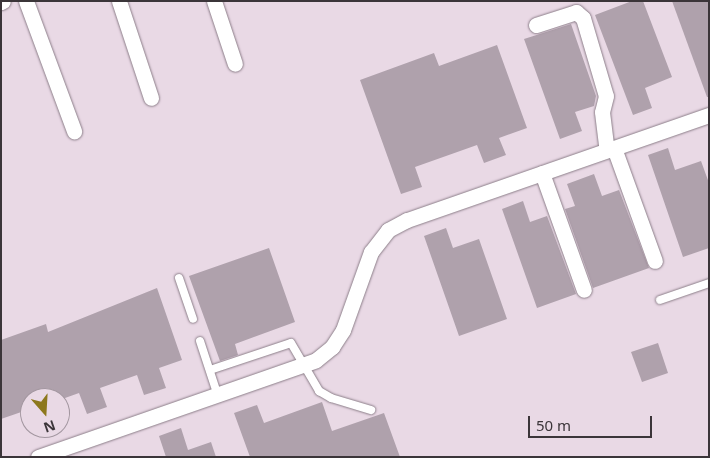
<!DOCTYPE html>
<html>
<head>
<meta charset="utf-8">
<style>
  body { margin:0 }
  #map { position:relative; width:710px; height:458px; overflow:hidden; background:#e9d9e5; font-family:"Noto Sans",sans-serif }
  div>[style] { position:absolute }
  .building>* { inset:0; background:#afa1ac }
  .roads { filter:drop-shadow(0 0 1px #8c7e89) drop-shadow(0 0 1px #8c7e89) }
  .service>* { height:8px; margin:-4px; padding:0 4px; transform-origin:4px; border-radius:4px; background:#fff }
  .minor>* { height:15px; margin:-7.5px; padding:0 7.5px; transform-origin:7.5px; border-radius:7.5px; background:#fff }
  span { translate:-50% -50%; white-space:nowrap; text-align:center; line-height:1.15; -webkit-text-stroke:4px #e9d9e5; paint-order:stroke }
  .frame { position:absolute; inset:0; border:2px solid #3b3539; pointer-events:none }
  .north { position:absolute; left:20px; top:388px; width:50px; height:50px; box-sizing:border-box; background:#e9d9e5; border:1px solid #a397a0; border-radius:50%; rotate:161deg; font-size:14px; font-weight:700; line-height:20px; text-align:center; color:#3b3539 }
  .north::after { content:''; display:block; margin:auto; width:18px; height:22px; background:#8d781d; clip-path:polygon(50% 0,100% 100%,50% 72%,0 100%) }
  .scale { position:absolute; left:528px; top:416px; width:124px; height:22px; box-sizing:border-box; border:2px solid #3b3539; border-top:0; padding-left:6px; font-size:15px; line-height:18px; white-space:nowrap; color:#3b3539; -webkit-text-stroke:4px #e9d9e5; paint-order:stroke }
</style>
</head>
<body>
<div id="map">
  <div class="building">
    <i style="clip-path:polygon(632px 1px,643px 1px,672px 77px,645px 88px,652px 108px,633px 115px,595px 15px)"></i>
    <i style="clip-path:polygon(672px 1px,709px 1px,709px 97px,707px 97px)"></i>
    <i style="clip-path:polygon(571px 24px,596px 96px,594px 106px,575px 112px,582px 131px,560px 139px,524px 39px)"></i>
    <i style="clip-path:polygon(497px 45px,527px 128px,499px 138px,506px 155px,484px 163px,477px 145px,415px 167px,422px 187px,401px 194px,360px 80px,434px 53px,439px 66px)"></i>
    <i style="clip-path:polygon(668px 148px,675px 170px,701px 161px,709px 183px,709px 248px,683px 257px,648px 155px)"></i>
    <i style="clip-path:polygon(594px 174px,602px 196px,619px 190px,649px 268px,593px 288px,565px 209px,575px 206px,567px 184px)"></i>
    <i style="clip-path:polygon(523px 201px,530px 222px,547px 216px,576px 294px,537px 308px,502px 209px)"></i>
    <i style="clip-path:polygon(446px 228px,453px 248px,479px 239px,507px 319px,459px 336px,424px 236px)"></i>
    <i style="clip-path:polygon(269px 248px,295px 322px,235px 344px,238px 355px,220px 361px,189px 276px)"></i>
    <i style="clip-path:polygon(157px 288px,182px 360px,159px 368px,166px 388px,144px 395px,137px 375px,100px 388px,107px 407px,87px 414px,79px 393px,65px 398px,30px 398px,30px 409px,1px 419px,1px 340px,46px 324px,48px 332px)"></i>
    <i style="clip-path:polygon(658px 343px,668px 373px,642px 382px,631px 352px)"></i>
    <i style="clip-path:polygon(322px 402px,332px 431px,384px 413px,400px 457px,250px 457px,234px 413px,257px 405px,264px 423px)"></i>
    <i style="clip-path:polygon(181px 428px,188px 450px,211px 442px,216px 457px,166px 457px,159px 436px)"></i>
  </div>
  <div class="roads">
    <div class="service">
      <i style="left:179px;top:278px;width:43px;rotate:71.1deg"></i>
      <i style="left:660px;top:300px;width:52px;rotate:-19.1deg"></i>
      <i style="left:200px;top:341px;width:58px;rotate:71.9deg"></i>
      <i style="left:210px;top:370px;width:85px;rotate:-18.4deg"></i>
      <i style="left:291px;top:343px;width:56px;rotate:59.7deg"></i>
      <i style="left:319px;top:391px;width:14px;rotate:30deg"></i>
      <i style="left:331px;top:398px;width:42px;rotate:16.7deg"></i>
    </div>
    <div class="minor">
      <i style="left:26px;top:1px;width:139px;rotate:69.7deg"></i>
      <i style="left:119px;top:1px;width:102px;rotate:71.7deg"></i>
      <i style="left:214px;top:1px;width:66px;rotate:71.6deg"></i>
      <i style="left:1px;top:2px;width:2px;rotate:-27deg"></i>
      <i style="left:536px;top:25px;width:42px;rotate:-18deg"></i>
      <i style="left:576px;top:12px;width:9px;rotate:41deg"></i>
      <i style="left:583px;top:18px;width:81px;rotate:73.6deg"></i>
      <i style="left:606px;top:96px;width:16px;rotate:104deg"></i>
      <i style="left:602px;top:112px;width:38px;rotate:83deg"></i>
      <i style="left:614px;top:148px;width:120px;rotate:70.1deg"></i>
      <i style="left:542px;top:173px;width:124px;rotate:70.3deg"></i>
      <i style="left:38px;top:457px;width:294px;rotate:-19.2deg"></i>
      <i style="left:316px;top:360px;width:21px;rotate:-39deg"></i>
      <i style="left:332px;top:347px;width:20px;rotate:-57deg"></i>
      <i style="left:343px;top:330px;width:83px;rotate:-70.3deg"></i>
      <i style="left:371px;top:252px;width:28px;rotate:-52deg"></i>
      <i style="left:388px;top:230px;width:21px;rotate:-28deg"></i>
      <i style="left:407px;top:220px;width:320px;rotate:-19.2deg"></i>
    </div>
  </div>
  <div class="frame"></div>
  <div class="north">N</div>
  <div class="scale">50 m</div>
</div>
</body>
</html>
